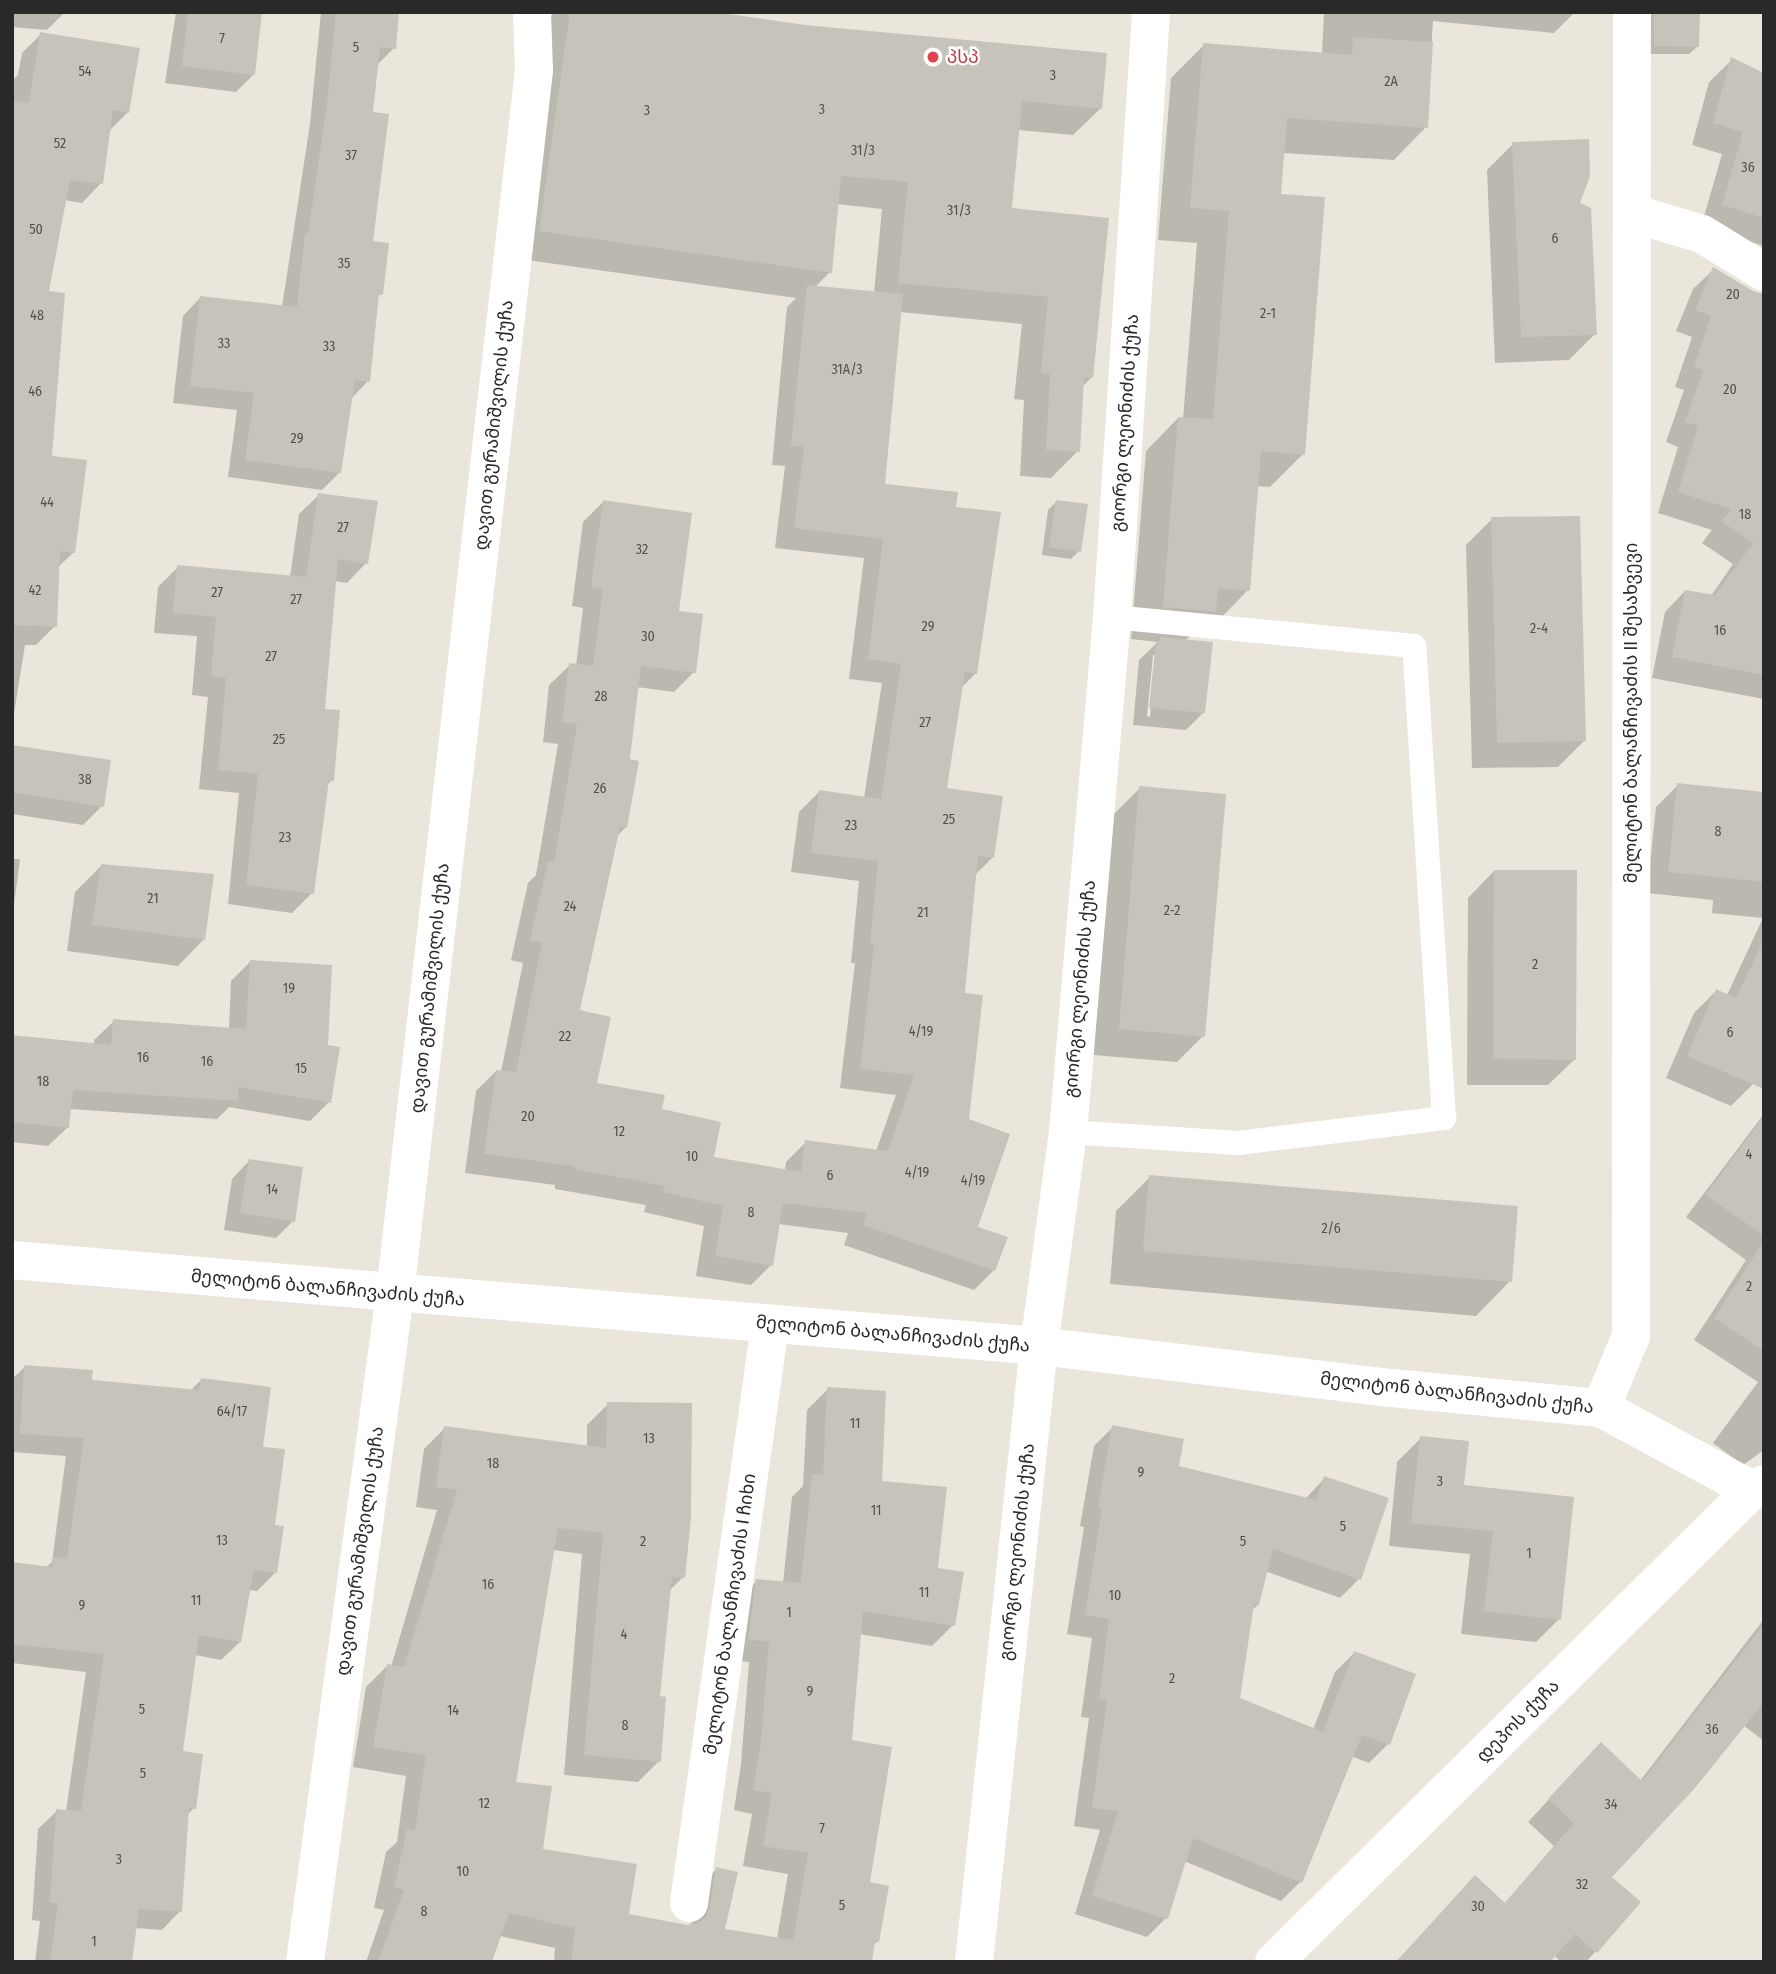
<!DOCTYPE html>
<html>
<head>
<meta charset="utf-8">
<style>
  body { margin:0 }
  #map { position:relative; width:1776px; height:1974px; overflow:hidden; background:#eae6db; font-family:"Fira Sans Condensed","Noto Sans Georgian",sans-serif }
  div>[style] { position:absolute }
  .shadow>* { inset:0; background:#0003 }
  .building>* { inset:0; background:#c6c4ba }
  .service>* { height:24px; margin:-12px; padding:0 12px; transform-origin:12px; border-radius:12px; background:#fff }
  .minor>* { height:38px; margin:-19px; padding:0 19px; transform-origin:19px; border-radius:19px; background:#fff }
  .dots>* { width:19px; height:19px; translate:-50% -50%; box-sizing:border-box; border:4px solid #fff; border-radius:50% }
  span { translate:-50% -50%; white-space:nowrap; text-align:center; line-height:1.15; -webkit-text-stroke:5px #fff; paint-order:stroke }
  .number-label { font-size:14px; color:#50504d }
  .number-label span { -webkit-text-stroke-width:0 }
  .health-label { font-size:18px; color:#be3a42 }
  .left { translate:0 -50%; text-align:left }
  .street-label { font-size:18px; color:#292929 }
  .frame { position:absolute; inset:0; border:14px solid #292929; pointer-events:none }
</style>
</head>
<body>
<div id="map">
  <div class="shadow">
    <i style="clip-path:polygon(12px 12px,65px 12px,47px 30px,12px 27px)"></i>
    <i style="clip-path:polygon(176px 12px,261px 12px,253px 75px,236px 92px,165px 83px)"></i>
    <i style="clip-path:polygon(321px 12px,397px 12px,394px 48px,376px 66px,371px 113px,371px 243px,381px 294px,377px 297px,368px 381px,351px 399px,340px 472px,322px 490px,228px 477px,237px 410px,173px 403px,183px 316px,200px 298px,282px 307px,310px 124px)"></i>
    <i style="clip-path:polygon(evenodd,555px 12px,702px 12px,1101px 108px,1073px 135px,1018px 130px,1010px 210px,1092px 377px,1082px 387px,1078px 451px,1051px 478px,1020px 476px,1024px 400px,1014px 399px,1022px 324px,900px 312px,883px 485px,955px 508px,976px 673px,961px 688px,945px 789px,993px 857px,975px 875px,963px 995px,967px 1120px,976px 1228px,994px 1270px,974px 1290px,844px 1245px,848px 1233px,778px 1224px,771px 1265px,751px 1285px,696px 1276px,704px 1226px,644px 1212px,646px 1205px,555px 1189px,555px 1185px,465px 1173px,476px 1091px,496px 1071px,501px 1072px,523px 963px,511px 960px,528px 883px,536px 875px,558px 744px,543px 742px,549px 685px,570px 665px,576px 666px,583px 608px,572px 606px,583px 522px,603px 502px,677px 612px,694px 672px,674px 692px,637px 687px,628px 761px,626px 827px,616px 837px,578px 1011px,595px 1084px,660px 1111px,712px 1159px,785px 1171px,786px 1162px,806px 1142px,876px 1151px,896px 1095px,840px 1088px,855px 963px,851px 963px,859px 881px,791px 872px,799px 812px,819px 792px,864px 798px,882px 683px,849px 679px,864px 558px,775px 548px,785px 466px,772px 465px,787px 307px,796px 298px,513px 258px,546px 21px,555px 12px,836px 204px,882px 209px,874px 293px,815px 287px,830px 272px,836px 204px)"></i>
    <i style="clip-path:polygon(evenodd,1324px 12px,1575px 12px,1554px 33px,1433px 21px,1426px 127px,1394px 160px,1283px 153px,1280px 195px,1303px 454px,1270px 487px,1256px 486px,1248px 590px,1216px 623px,1204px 622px,1185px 641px,1204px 712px,1186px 730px,1133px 725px,1139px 660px,1158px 642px,1131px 639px,1146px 451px,1178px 418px,1183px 419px,1197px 243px,1158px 240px,1171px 78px,1204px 45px,1322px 54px,1324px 12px,1153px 655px,1156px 655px,1150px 717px,1147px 716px,1153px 655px)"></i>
    <i style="clip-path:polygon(1643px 12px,1698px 12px,1698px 46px,1689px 54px,1646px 54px)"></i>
    <i style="clip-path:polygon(41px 34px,128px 112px,109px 131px,101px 183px,82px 203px,64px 200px,47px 292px,50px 457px,74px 552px,57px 568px,55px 626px,36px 645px,25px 645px,12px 726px,12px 81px,18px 75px,22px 53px)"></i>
    <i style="clip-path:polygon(1732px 60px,1764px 75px,1764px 246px,1701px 227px,1722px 154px,1692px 145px,1709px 82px)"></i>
    <i style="clip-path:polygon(1513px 144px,1578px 204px,1595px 334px,1569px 360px,1495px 363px,1487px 170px)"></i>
    <i style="clip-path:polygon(1714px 269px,1752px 292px,1764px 294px,1764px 699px,1652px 678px,1665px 612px,1685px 591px,1711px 596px,1733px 564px,1702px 543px,1712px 530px,1658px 513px,1678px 447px,1666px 442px,1684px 390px,1675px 387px,1692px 337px,1676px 331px,1693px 289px)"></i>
    <i style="clip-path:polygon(319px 495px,366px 563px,347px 583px,334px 581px,324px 710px,332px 780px,326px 786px,312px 893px,292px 913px,228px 904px,239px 793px,199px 789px,208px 697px,192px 695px,197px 636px,154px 633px,158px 587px,178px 567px,290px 577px,299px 514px)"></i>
    <i style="clip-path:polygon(1056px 502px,1079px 551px,1071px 559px,1042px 555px,1048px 510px)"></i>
    <i style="clip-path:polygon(1492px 519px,1584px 741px,1558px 767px,1472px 768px,1466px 545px)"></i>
    <i style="clip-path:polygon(12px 746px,102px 806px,83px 825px,12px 814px)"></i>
    <i style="clip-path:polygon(1678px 785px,1764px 794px,1764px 1058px,1753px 1084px,1731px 1106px,1666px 1078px,1694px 1013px,1716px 991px,1727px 995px,1763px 918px,1712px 913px,1713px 900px,1647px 893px,1656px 807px)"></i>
    <i style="clip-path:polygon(1140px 788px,1203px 1036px,1177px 1062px,1093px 1055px,1114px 814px)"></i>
    <i style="clip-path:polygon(12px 859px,20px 859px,12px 920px)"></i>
    <i style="clip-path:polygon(101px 866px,204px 939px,178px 966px,67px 951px,75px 892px)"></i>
    <i style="clip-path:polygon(1494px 871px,1575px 1059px,1548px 1085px,1467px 1085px,1468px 898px)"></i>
    <i style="clip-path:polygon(250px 962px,326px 1047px,329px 1102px,310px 1121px,229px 1107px,217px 1119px,70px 1109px,68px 1127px,48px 1146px,12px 1142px,12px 1037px,94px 1045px,94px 1040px,114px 1021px,229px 1029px,231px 981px)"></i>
    <i style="clip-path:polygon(1764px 1114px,1764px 1450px,1743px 1465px,1713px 1443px,1758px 1382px,1694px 1340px,1746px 1260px,1686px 1217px)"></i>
    <i style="clip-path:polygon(249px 1161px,293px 1221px,276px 1238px,224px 1230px,232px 1179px)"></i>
    <i style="clip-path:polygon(1150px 1177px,1510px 1281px,1476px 1316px,1110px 1284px,1116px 1211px)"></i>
    <i style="clip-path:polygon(25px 1367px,90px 1382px,190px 1391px,201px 1380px,261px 1448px,273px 1527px,276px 1572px,257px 1591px,249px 1590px,240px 1642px,221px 1660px,195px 1655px,181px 1752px,194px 1808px,187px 1815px,180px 1911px,162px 1930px,135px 1928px,131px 1962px,35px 1962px,40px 1921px,32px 1920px,38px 1829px,57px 1811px,66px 1811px,86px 1672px,12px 1663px,12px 1564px,45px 1568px,52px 1562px,66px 1456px,12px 1452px,12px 1379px)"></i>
    <i style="clip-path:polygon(828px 1389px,880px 1482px,936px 1569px,953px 1625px,932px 1646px,859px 1634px,850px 1741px,878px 1941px,872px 1946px,870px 1962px,554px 1962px,555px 1948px,500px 1936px,490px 1962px,366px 1962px,384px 1910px,374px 1908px,386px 1852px,397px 1842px,406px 1776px,353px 1767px,366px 1687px,387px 1666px,391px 1667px,437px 1510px,416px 1507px,424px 1449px,445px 1428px,587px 1447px,587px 1425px,608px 1404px,683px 1577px,669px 1591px,658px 1698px,659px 1761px,638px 1782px,564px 1775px,582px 1554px,553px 1550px,514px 1783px,541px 1850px,627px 1916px,691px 1926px,696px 1890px,717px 1869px,722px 1930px,777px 1939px,788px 1874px,743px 1866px,752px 1814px,734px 1810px,741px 1764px,749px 1662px,728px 1660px,736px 1602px,757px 1581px,783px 1583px,792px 1497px,803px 1486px,807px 1410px)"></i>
    <i style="clip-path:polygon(1113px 1427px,1177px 1468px,1305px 1499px,1325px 1478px,1359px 1579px,1340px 1598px,1265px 1571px,1258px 1605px,1251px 1611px,1238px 1699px,1313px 1730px,1335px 1672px,1354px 1653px,1414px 1675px,1388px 1744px,1369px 1763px,1351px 1756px,1300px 1882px,1281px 1901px,1184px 1861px,1166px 1918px,1147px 1937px,1075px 1914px,1100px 1830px,1074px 1826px,1089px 1718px,1081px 1717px,1092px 1638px,1067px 1634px,1084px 1527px,1080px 1526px,1094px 1446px)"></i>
    <i style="clip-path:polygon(1421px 1438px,1463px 1487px,1559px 1619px,1536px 1642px,1461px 1634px,1470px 1554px,1389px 1546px,1397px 1462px)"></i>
    <i style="clip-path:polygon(1764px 1619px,1764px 1741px,1743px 1725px,1609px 1877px,1596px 1951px,1586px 1962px,1561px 1962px,1554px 1955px,1548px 1962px,1396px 1962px,1475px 1877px,1504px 1904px,1554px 1846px,1528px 1822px,1580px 1766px,1640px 1781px)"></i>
  </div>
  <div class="building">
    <i style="clip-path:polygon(188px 12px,262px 12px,255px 75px,182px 66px)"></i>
    <i style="clip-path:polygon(336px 12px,399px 12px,396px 49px,380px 47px,373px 112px,389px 114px,373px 241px,389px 243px,383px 295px,379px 294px,370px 382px,355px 380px,341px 473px,245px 460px,254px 393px,190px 386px,200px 296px,297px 307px,305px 234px,308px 234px,327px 105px)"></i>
    <i style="clip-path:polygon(570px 12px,715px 12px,805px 25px,1107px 53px,1102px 109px,1022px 101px,1012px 208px,1109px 218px,1093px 378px,1084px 377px,1080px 452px,1046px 450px,1050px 374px,1041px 373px,1048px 297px,898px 283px,908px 182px,841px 176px,832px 273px,539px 231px)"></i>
    <i style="clip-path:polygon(1654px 12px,1700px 12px,1699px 47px,1654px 46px)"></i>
    <i style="clip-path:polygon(40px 32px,140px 48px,129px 113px,113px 110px,103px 184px,70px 180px,49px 291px,65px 293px,52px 456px,87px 460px,75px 553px,60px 551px,57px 627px,12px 625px,12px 101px,29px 103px)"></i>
    <i style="clip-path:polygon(1353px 37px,1433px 42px,1428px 128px,1287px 118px,1281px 194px,1325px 197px,1305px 455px,1261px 451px,1250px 591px,1218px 588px,1216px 612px,1163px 607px,1178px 417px,1213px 419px,1229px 211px,1190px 208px,1203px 43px,1352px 55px)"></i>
    <i style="clip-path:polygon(1731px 57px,1764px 73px,1764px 218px,1722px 205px,1743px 132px,1713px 123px)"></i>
    <i style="clip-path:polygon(1589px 139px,1590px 176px,1580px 203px,1591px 208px,1597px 335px,1521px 337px,1512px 142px)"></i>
    <i style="clip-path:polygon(1713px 267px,1753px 291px,1764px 294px,1764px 675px,1672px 657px,1685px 590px,1715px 595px,1753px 543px,1721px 521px,1731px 509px,1678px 492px,1698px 426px,1685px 422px,1703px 370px,1694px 367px,1711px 316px,1695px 310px)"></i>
    <i style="clip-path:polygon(807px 285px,903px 294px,885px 484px,958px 492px,956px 507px,1001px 512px,977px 674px,965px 672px,947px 788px,1003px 796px,994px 858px,978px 856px,965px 993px,983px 995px,969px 1119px,1010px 1134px,978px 1227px,1008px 1237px,995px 1271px,863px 1225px,867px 1213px,783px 1203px,773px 1266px,715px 1256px,723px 1206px,663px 1192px,665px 1186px,574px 1169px,574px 1166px,484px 1154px,496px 1070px,516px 1072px,542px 943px,530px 940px,548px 861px,554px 862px,577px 724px,562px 722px,569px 663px,593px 666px,603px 588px,591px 587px,603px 500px,692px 513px,679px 611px,703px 614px,696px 673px,641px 666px,630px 759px,639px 761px,627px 828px,620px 827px,580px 1010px,611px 1017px,597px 1083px,665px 1095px,662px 1109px,721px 1122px,714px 1157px,801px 1172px,805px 1140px,888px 1151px,914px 1075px,860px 1069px,874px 944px,870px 943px,878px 861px,811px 853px,819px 790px,881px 799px,901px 664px,868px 659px,883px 539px,794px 528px,804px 447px,791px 446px)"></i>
    <i style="clip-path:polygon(318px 493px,378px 501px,368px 564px,338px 559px,325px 709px,340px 710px,334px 781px,329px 780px,314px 894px,246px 885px,258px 774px,218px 770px,226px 678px,211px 676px,216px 617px,173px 613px,177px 565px,306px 577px)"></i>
    <i style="clip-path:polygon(1056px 500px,1088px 504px,1081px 552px,1049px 547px)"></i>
    <i style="clip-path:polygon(1580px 516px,1586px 741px,1497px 743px,1491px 517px)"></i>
    <i style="clip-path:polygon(1160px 637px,1213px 642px,1205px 713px,1149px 708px,1156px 641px,1160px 641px)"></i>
    <i style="clip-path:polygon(12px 745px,111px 760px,104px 807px,12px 792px)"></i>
    <i style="clip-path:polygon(1677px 783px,1764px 792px,1764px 882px,1668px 872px)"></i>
    <i style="clip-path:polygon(1139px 786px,1226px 794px,1205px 1037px,1119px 1029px)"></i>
    <i style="clip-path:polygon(101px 864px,214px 874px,205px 940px,92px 925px)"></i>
    <i style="clip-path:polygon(1494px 870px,1577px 870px,1576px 1060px,1493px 1059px)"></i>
    <i style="clip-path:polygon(1764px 939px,1764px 1089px,1687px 1056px,1716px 989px,1736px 998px)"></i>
    <i style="clip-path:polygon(250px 960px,332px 965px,328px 1045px,340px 1047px,331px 1103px,238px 1087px,238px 1101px,73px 1090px,69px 1128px,12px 1122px,12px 1035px,111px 1045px,113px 1019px,246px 1029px)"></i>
    <i style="clip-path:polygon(1764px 1116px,1764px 1236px,1706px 1195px)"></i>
    <i style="clip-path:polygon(249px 1159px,303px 1167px,295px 1222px,240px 1213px)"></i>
    <i style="clip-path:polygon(1149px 1175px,1518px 1206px,1512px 1282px,1143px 1251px)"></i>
    <i style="clip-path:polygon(1764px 1241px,1764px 1351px,1714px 1318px)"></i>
    <i style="clip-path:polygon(24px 1365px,93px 1370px,92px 1380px,199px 1390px,201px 1378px,271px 1387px,263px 1447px,285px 1449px,275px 1525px,284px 1526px,277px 1573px,254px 1570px,241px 1642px,199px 1635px,183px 1751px,203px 1754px,196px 1809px,189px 1808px,182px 1912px,139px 1909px,132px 1962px,50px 1962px,58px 1903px,50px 1903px,56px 1809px,81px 1811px,104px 1654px,12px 1644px,12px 1562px,52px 1567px,53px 1557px,67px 1559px,84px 1438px,20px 1434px)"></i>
    <i style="clip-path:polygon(827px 1387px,886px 1391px,882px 1481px,947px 1487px,938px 1568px,964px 1572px,955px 1626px,863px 1611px,852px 1740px,892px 1747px,870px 1882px,889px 1886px,879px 1942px,875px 1941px,872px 1962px,571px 1962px,575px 1928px,509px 1913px,492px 1962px,378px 1962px,404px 1890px,394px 1887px,407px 1829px,415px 1831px,426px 1755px,373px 1747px,387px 1664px,404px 1667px,457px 1490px,436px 1487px,444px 1426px,606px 1448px,607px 1402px,692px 1403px,691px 1518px,685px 1578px,672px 1577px,660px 1696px,666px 1697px,661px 1762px,584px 1755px,603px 1533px,558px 1528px,516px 1782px,552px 1786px,543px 1849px,637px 1864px,629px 1914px,687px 1925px,698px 1923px,706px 1917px,710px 1907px,716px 1867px,738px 1872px,725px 1929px,793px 1940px,808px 1853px,763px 1846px,772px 1793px,753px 1790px,761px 1742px,769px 1641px,748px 1640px,756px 1579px,801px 1583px,812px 1474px,823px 1475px)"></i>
    <i style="clip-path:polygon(1112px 1425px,1184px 1439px,1179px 1466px,1316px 1500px,1324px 1476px,1389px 1498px,1361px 1580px,1273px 1549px,1259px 1605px,1254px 1604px,1240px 1698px,1323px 1732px,1354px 1651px,1416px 1674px,1390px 1745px,1362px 1735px,1302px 1883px,1193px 1838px,1168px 1919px,1092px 1896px,1118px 1811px,1092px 1808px,1107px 1700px,1099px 1699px,1109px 1619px,1085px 1615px,1102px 1508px,1098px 1508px)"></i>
    <i style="clip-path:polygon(1420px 1436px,1469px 1441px,1464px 1485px,1574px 1497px,1561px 1620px,1484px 1611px,1493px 1531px,1411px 1523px)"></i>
    <i style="clip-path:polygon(1764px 1624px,1764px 1702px,1695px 1788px,1612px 1877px,1641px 1902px,1597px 1953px,1575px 1934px,1550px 1962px,1396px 1962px,1475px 1875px,1505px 1903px,1574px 1823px,1548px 1799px,1601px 1742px,1642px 1781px)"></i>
  </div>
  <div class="service">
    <i style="left:1068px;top:1132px;width:170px;rotate:3.7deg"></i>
    <i style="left:1238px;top:1143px;width:208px;rotate:-6.9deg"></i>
    <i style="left:1444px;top:1118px;width:473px;rotate:-93.6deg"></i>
    <i style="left:1414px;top:646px;width:303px;rotate:-174.5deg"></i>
  </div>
  <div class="minor">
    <i style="left:1632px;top:213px;width:73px;rotate:16.7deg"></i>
    <i style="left:1702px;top:234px;width:73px;rotate:31.5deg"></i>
    <i style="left:12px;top:1260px;width:1031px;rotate:4.79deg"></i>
    <i style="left:1039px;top:1346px;width:355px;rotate:6.8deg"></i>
    <i style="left:1392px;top:1388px;width:210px;rotate:5.5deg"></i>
    <i style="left:1601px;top:1408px;width:172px;rotate:28.5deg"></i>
    <i style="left:1601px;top:1408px;width:78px;rotate:-67.4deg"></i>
    <i style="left:1631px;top:1336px;width:1324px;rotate:-89.96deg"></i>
    <i style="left:689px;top:1903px;width:584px;rotate:-82.02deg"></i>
    <i style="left:305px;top:1962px;width:674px;rotate:-82.33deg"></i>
    <i style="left:395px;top:1294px;width:1232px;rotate:-83.52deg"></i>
    <i style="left:534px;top:70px;width:58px;rotate:-92deg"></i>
    <i style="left:974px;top:1962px;width:619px;rotate:-83.98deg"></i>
    <i style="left:1039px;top:1346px;width:216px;rotate:-82.3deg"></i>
    <i style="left:1068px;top:1132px;width:517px;rotate:-85.12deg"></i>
    <i style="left:1112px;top:617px;width:606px;rotate:-86.31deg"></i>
    <i style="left:1274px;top:1962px;width:672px;rotate:-44.64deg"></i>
    <i style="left:1752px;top:1490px;width:13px;rotate:-27deg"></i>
  </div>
  <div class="dots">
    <i style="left:933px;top:57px;background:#e0444e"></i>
  </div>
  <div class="number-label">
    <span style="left:222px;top:39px">7</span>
    <span style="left:356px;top:48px">5</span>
    <span style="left:85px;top:72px">54</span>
    <span style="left:1053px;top:76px">3</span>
    <span style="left:1391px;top:82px">2A</span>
    <span style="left:822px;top:110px">3</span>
    <span style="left:647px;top:111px">3</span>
    <span style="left:60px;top:144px">52</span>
    <span style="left:863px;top:151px">31/3</span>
    <span style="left:351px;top:156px">37</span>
    <span style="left:1748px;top:168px">36</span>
    <span style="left:959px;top:211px">31/3</span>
    <span style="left:36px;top:230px">50</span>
    <span style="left:1555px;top:239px">6</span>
    <span style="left:344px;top:264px">35</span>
    <span style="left:1733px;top:295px">20</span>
    <span style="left:1268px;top:314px">2-1</span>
    <span style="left:37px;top:316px">48</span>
    <span style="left:224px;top:344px">33</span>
    <span style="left:329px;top:347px">33</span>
    <span style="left:847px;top:370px">31A/3</span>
    <span style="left:1730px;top:390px">20</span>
    <span style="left:35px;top:392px">46</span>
    <span style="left:297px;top:439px">29</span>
    <span style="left:47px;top:503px">44</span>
    <span style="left:1745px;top:515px">18</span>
    <span style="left:343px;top:528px">27</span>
    <span style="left:642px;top:550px">32</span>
    <span style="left:35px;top:591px">42</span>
    <span style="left:217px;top:593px">27</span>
    <span style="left:296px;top:600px">27</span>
    <span style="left:928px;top:627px">29</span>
    <span style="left:1539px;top:629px">2-4</span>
    <span style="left:1720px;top:631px">16</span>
    <span style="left:648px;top:637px">30</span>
    <span style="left:271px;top:657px">27</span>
    <span style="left:601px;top:697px">28</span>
    <span style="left:925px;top:723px">27</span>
    <span style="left:279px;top:740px">25</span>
    <span style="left:85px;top:780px">38</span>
    <span style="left:600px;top:789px">26</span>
    <span style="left:949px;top:820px">25</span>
    <span style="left:851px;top:826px">23</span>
    <span style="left:1718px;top:832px">8</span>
    <span style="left:285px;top:838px">23</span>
    <span style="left:153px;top:899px">21</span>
    <span style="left:570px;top:907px">24</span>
    <span style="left:1172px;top:911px">2-2</span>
    <span style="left:923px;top:913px">21</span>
    <span style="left:1535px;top:965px">2</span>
    <span style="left:289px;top:989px">19</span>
    <span style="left:921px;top:1032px">4/19</span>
    <span style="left:1730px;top:1033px">6</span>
    <span style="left:565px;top:1037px">22</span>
    <span style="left:143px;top:1058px">16</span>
    <span style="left:207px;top:1062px">16</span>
    <span style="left:301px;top:1069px">15</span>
    <span style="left:43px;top:1082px">18</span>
    <span style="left:528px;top:1117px">20</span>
    <span style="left:619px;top:1132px">12</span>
    <span style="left:1749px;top:1155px">4</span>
    <span style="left:692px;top:1157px">10</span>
    <span style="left:917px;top:1173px">4/19</span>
    <span style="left:830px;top:1176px">6</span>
    <span style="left:973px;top:1181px">4/19</span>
    <span style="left:272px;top:1190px">14</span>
    <span style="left:751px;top:1213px">8</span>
    <span style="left:1331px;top:1229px">2/6</span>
    <span style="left:1749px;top:1287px">2</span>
    <span style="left:232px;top:1412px">64/17</span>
    <span style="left:855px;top:1424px">11</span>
    <span style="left:649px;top:1439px">13</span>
    <span style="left:493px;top:1464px">18</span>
    <span style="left:1141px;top:1473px">9</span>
    <span style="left:1440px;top:1482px">3</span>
    <span style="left:876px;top:1511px">11</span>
    <span style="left:1343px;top:1527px">5</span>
    <span style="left:222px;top:1541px">13</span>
    <span style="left:643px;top:1542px">2</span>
    <span style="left:1243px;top:1542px">5</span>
    <span style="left:1529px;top:1554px">1</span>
    <span style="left:488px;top:1585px">16</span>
    <span style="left:924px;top:1593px">11</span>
    <span style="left:1115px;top:1596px">10</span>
    <span style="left:196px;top:1601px">11</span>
    <span style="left:82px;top:1606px">9</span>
    <span style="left:789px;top:1613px">1</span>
    <span style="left:624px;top:1635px">4</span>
    <span style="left:1172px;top:1679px">2</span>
    <span style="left:810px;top:1692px">9</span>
    <span style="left:142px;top:1710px">5</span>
    <span style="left:453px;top:1711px">14</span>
    <span style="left:625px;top:1726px">8</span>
    <span style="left:1712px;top:1730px">36</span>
    <span style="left:143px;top:1774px">5</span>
    <span style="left:484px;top:1804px">12</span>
    <span style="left:1611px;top:1805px">34</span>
    <span style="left:822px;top:1829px">7</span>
    <span style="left:119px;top:1860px">3</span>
    <span style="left:463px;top:1872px">10</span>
    <span style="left:1582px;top:1885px">32</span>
    <span style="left:842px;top:1906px">5</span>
    <span style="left:1478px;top:1907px">30</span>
    <span style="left:424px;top:1912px">8</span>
    <span style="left:94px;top:1942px">1</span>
  </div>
  <div class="health-label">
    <span class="left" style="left:947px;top:57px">პსპ</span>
  </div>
  <div class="street-label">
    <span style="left:1125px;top:423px;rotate:-86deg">გიორგი ლეონიძის ქუჩა</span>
    <span style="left:494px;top:425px;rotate:-84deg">დავით გურამიშვილის ქუჩა</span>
    <span style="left:1631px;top:713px;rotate:-90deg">მელიტონ ბალანჩივაძის II შესახვევი</span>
    <span style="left:430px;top:988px;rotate:-84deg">დავით გურამიშვილის ქუჩა</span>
    <span style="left:1080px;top:989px;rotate:-85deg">გიორგი ლეონიძის ქუჩა</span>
    <span style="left:328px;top:1288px;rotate:5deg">მელიტონ ბალანჩივაძის ქუჩა</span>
    <span style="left:893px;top:1334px;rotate:5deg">მელიტონ ბალანჩივაძის ქუჩა</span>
    <span style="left:1457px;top:1393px;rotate:6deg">მელიტონ ბალანჩივაძის ქუჩა</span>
    <span style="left:360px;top:1551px;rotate:-82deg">დავით გურამიშვილის ქუჩა</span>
    <span style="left:1017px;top:1552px;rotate:-84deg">გიორგი ლეონიძის ქუჩა</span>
    <span style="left:730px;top:1614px;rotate:-82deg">მელიტონ ბალანჩივაძის I ჩიხი</span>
    <span style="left:1518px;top:1721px;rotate:-45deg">დეპოს ქუჩა</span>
  </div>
  <div class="frame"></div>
</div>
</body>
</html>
